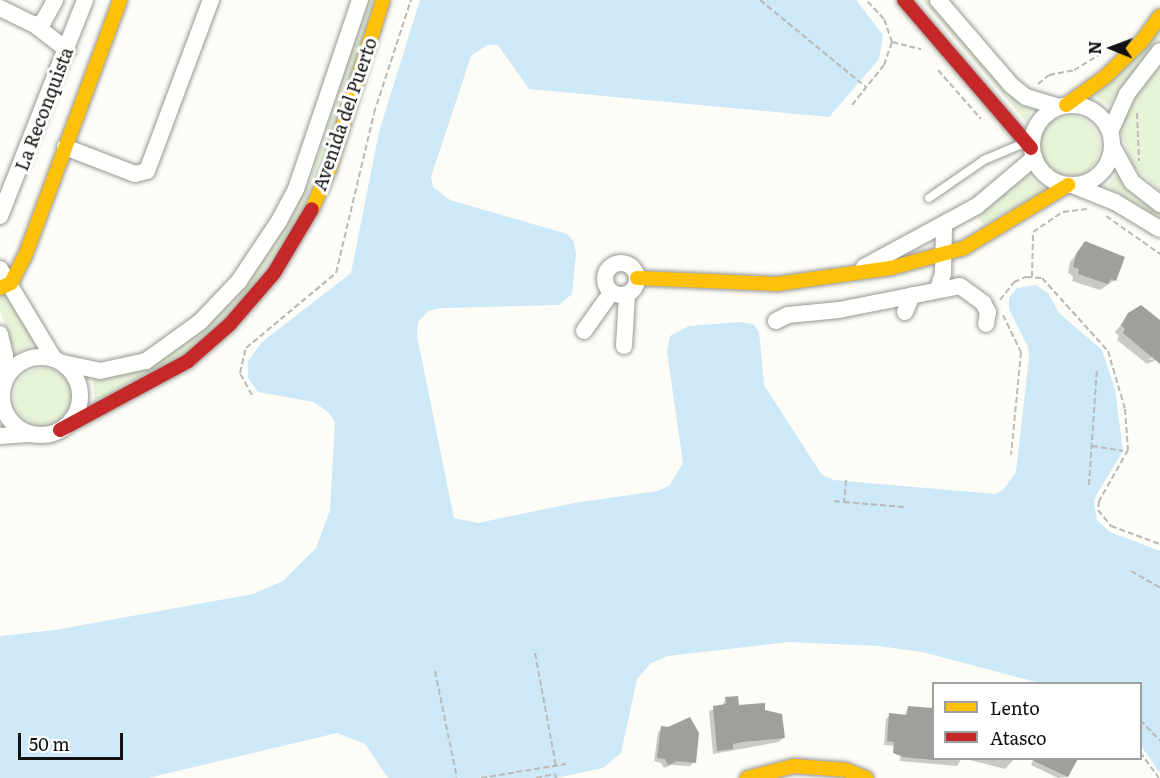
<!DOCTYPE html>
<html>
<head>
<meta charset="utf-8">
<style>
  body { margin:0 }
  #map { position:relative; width:1160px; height:778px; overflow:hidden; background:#fdfcf7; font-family:Literata,serif }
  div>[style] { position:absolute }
  .green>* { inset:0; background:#e7f3d7 }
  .round { border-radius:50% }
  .water>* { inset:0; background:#cde8f7 }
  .shadow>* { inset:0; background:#0003 }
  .building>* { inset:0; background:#a19f9c }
  .path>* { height:2px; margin-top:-1px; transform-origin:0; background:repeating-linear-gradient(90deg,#b9b9b8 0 6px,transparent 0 9px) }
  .roads { filter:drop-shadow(0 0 2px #979795) drop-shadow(0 0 2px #979795) }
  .lane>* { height:8px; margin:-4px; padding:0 4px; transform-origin:4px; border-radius:4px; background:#fffffe }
  .street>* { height:16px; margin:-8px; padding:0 8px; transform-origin:8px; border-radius:8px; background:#fffffe }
  .street>.ring { margin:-8px; padding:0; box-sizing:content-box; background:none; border:16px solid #fffffe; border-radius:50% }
  .slow>* { height:14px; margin:-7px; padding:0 7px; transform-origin:7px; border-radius:7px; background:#ffc107 }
  .jam>* { height:14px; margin:-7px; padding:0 7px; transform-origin:7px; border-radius:7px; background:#c62828 }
  span { translate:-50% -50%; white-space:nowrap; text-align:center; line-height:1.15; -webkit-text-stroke:6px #fff; paint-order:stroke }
  .street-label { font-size:18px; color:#111 }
  .legend { position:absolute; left:932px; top:682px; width:210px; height:78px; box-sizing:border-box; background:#fff; border:2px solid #a0a0a0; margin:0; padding:8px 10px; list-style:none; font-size:18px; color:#111 }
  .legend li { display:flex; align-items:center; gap:12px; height:30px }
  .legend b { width:30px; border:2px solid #a0a0a0 }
  .north { position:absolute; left:1082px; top:18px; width:60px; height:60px; -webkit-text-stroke:4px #fff; paint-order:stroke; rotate:271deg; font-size:16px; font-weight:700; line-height:24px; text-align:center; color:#111 }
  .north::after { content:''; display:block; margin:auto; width:21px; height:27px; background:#111; clip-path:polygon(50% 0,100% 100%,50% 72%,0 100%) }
  .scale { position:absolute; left:18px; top:733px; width:105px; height:27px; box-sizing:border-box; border:3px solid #111; border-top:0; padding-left:8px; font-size:18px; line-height:21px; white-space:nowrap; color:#111; -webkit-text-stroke:4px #fff; paint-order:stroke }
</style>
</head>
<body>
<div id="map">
  <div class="green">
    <i style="clip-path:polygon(368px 0,375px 0,332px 137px,297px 222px,244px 298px,185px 353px,95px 401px,92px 376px,159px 360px,178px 348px,236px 294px,266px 257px,311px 179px)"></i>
    <i style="clip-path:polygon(922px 0,933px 0,1034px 106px,1026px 122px)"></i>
    <i style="clip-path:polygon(1160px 20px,1160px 38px,1109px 106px,1095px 96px)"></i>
    <i style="clip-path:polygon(1160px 64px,1160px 191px,1132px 165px,1121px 131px,1125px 107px)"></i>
    <i class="round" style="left:1040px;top:116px;width:60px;height:60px"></i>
    <i style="clip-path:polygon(1118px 172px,1160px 210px,1160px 218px,1107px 186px)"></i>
    <i style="clip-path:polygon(1028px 175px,1045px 190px,984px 225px,976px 214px)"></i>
    <i style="clip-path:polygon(6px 291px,37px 342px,15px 354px,0 311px,0 295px)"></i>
    <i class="round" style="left:14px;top:368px;width:58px;height:58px"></i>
  </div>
  <div class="water">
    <i style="clip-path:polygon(420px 0,856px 0,883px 35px,879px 59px,829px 117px,529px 89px,498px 45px,487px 45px,471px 56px,431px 177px,433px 187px,450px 200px,567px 234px,574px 242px,576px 254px,572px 294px,559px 305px,442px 308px,428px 311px,418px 322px,417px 336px,454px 518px,478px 523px,574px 503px,658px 491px,670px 485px,683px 463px,667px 352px,670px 336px,689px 326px,739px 322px,753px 324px,759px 332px,764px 385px,822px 475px,834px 480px,995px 494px,1003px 490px,1016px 472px,1029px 358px,1028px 347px,1009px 309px,1009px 298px,1017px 288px,1036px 285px,1048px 293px,1059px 313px,1102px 350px,1115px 389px,1123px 451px,1098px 492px,1094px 501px,1097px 520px,1110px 532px,1160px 551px,1160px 773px,1141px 746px,1140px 684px,1040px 683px,922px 652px,879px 646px,789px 642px,668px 656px,651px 663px,637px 679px,621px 753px,603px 768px,556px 778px,388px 778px,365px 744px,337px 733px,148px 778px,0 778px,0 636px,55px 630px,253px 594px,283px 581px,316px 548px,330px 510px,335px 422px,328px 412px,314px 402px,258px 392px,248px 378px,248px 361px,262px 342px,351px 273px,379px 132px)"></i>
  </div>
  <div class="shadow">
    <i style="clip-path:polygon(1086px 243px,1123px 258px,1115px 280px,1100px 290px,1072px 281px,1073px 276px,1068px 273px,1070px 262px)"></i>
    <i style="clip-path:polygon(1129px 315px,1160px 324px,1160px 354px,1147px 360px,1160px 358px,1147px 364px,1117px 340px,1119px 336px,1115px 332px)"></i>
    <i style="clip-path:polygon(726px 699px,737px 707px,764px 711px,783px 738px,779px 742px,713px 754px,709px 711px,722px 706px)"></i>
    <i style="clip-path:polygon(908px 708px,934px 714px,934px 758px,962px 758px,957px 766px,900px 761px,901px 746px,884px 745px,886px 719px,890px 715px,904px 716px)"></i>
    <i style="clip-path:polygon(662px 728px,694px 762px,690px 766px,672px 765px,664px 768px,661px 763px,654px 761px,658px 732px)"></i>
    <i style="clip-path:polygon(962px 758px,1015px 758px,1005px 769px)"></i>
    <i style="clip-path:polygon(1034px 758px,1075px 758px,1076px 759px,1067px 777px,1058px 778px,1031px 765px)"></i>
  </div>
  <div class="building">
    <i style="clip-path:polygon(1085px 241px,1125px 257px,1116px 281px,1111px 279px,1108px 284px,1078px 274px,1079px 269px,1073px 267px,1076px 254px)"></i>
    <i style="clip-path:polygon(1141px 305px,1160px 320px,1160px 364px,1123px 333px,1125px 329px,1121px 325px,1128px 313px)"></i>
    <i style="clip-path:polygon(738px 696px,739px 705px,765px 703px,765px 710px,782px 714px,785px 738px,742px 742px,733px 744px,733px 749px,717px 751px,713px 706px,726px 704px,725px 697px)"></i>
    <i style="clip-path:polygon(908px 706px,933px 708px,933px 760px,903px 757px,893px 753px,894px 742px,887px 741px,889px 713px,907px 715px)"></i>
    <i style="clip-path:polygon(690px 717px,699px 733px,696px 763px,677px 761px,668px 765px,665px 759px,657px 758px,661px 726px,668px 727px)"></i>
    <i style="clip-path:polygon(1030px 759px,1078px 759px,1068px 777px)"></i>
  </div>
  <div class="path">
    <i style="left:760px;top:0;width:137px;rotate:39.4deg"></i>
    <i style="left:892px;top:42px;width:30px;rotate:14deg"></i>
    <i style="left:938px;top:70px;width:65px;rotate:48.7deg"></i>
    <i style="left:1038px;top:84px;width:14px;rotate:-39deg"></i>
    <i style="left:1049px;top:75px;width:25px;rotate:-11deg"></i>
    <i style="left:1074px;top:70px;width:29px;rotate:-31deg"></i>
    <i style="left:852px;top:105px;width:51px;rotate:-51.3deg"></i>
    <i style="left:884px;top:65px;width:24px;rotate:-71deg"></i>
    <i style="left:892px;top:42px;width:24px;rotate:-109deg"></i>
    <i style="left:884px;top:19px;width:26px;rotate:-133deg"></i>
    <i style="left:1137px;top:113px;width:48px;rotate:87.6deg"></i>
    <i style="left:1106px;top:216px;width:66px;rotate:35.1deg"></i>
    <i style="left:1033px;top:232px;width:36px;rotate:-34deg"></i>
    <i style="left:1063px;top:212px;width:26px;rotate:-7deg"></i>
    <i style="left:1032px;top:277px;width:45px;rotate:-88.7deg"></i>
    <i style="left:1000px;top:300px;width:23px;rotate:-52deg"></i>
    <i style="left:1014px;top:282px;width:13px;rotate:-23deg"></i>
    <i style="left:1026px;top:277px;width:16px;rotate:4deg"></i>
    <i style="left:1042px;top:278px;width:98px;rotate:47.9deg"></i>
    <i style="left:1108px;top:351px;width:60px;rotate:73.7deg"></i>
    <i style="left:1125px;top:409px;width:41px;rotate:85.8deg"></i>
    <i style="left:1128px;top:450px;width:59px;rotate:119.6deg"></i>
    <i style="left:1099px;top:501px;width:9px;rotate:96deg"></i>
    <i style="left:1098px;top:510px;width:21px;rotate:51deg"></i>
    <i style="left:1111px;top:526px;width:52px;rotate:20.2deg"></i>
    <i style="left:1003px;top:315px;width:41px;rotate:64.1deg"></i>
    <i style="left:1021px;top:352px;width:103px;rotate:95.5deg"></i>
    <i style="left:252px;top:395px;width:25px;rotate:-119deg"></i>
    <i style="left:240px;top:373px;width:26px;rotate:-77deg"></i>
    <i style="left:246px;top:348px;width:117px;rotate:-39.8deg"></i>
    <i style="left:336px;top:273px;width:164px;rotate:-76.6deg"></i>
    <i style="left:374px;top:113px;width:119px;rotate:-71.9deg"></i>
    <i style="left:1092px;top:446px;width:31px;rotate:9deg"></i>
    <i style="left:846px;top:480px;width:22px;rotate:95deg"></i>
    <i style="left:844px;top:502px;width:60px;rotate:4.8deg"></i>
    <i style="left:1089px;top:485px;width:116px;rotate:-86.1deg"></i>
    <i style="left:834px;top:501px;width:10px;rotate:6deg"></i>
    <i style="left:1131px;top:571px;width:34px;rotate:30deg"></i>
    <i style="left:535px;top:653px;width:115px;rotate:79.5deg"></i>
    <i style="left:435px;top:671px;width:109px;rotate:78.4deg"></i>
    <i style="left:1140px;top:720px;width:29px;rotate:46deg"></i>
    <i style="left:1140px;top:752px;width:32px;rotate:54deg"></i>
    <i style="left:481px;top:778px;width:86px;rotate:-9.4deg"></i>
    <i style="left:536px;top:778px;width:19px;rotate:-12deg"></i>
    <i style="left:555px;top:774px;width:4px;rotate:76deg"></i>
  </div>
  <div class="roads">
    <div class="lane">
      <i style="left:929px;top:198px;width:67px;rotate:-34.6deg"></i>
      <i style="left:984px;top:160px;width:43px;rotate:-23deg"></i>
    </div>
    <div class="street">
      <i style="left:938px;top:0;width:112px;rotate:49.3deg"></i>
      <i style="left:1011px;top:85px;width:19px;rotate:39deg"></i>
      <i style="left:1026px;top:97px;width:34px;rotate:17deg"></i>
      <i style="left:0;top:8px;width:39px;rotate:26deg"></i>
      <i style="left:35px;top:25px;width:9px;rotate:-21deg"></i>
      <i style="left:43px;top:22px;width:25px;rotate:-61deg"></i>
      <i style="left:35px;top:25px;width:41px;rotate:38deg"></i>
      <i class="ring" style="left:1032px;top:105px;width:64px;height:64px"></i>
      <i style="left:1110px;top:132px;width:42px;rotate:-65.9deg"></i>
      <i style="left:1127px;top:94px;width:54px;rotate:-52.5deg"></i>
      <i style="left:1112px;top:146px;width:41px;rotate:60.9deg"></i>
      <i style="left:1132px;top:182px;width:36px;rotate:38deg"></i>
      <i style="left:65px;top:147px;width:75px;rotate:21.1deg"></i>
      <i style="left:135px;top:174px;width:12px;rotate:-14deg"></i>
      <i style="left:147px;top:171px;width:183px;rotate:-69.5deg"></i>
      <i style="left:1075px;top:186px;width:43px;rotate:21.8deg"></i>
      <i style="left:1115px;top:202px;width:52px;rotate:31deg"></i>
      <i style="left:0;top:216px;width:232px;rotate:-68.5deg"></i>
      <i class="ring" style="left:605px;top:263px;width:16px;height:16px"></i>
      <i style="left:864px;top:267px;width:128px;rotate:-28.4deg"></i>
      <i style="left:977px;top:206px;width:75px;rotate:-40.1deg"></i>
      <i style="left:0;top:269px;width:105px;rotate:59deg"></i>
      <i style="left:938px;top:289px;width:16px;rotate:-72deg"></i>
      <i style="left:943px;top:274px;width:48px;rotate:-88.8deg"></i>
      <i style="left:905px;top:312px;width:18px;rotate:-68deg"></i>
      <i style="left:776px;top:321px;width:13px;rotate:-27deg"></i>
      <i style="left:788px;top:315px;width:51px;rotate:-5.6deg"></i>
      <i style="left:839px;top:310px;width:123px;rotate:-11.2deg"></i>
      <i style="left:960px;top:286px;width:29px;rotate:36deg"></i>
      <i style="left:983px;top:303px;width:10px;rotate:61deg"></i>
      <i style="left:988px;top:312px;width:12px;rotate:99deg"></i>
      <i style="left:584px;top:331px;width:47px;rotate:-54.6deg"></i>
      <i style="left:0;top:334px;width:22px;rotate:77deg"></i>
      <i style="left:5px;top:355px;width:28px;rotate:92deg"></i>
      <i style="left:624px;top:346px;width:51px;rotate:-86.6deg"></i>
      <i class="ring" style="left:2px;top:357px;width:62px;height:62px"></i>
      <i style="left:63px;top:363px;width:38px;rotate:12deg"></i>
      <i style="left:100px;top:371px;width:47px;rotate:-12.3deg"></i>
      <i style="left:146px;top:361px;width:67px;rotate:-35.8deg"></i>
      <i style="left:200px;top:322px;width:57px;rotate:-46.4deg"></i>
      <i style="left:239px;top:281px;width:72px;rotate:-56.3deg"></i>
      <i style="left:279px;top:221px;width:36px;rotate:-62deg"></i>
      <i style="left:296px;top:189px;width:200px;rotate:-71.3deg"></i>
      <i style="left:0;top:436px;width:32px;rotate:-4deg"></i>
    </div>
    <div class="slow">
      <i style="left:1066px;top:105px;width:48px;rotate:-35.7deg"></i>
      <i style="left:1105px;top:77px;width:52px;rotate:-44.2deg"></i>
      <i style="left:1142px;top:41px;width:31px;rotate:-54deg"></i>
      <i style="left:312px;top:209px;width:43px;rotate:-66.4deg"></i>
      <i style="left:329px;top:170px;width:178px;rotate:-72.4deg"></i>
      <i style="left:637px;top:278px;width:140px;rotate:2.5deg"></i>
      <i style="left:777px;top:284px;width:115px;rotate:-8deg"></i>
      <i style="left:891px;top:268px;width:76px;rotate:-15.3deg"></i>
      <i style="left:964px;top:248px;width:122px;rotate:-31.2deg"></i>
      <i style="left:0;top:288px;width:12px;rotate:-24deg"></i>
      <i style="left:11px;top:283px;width:30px;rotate:-63deg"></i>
      <i style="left:25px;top:256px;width:273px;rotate:-69.6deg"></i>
      <i style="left:747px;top:778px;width:49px;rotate:-14.3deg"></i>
      <i style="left:794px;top:766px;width:52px;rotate:4.4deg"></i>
      <i style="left:846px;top:770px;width:22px;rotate:22deg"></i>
    </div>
    <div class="jam">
      <i style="left:904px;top:0;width:195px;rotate:49.4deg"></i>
      <i style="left:60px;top:430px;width:145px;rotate:-28.3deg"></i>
      <i style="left:188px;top:361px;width:56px;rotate:-41.4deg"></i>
      <i style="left:230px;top:324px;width:67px;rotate:-49.2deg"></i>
      <i style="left:274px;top:273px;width:74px;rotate:-59.3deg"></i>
    </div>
  </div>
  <div class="street-label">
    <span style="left:44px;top:109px;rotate:-69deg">La Reconquista</span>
    <span style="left:345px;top:114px;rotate:-71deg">Avenida del Puerto</span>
  </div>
  <ul class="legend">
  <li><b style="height:8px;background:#ffc107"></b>Lento</li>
  <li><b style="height:8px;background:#c62828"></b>Atasco</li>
  </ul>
  <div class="north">N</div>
  <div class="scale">50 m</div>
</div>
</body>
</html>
